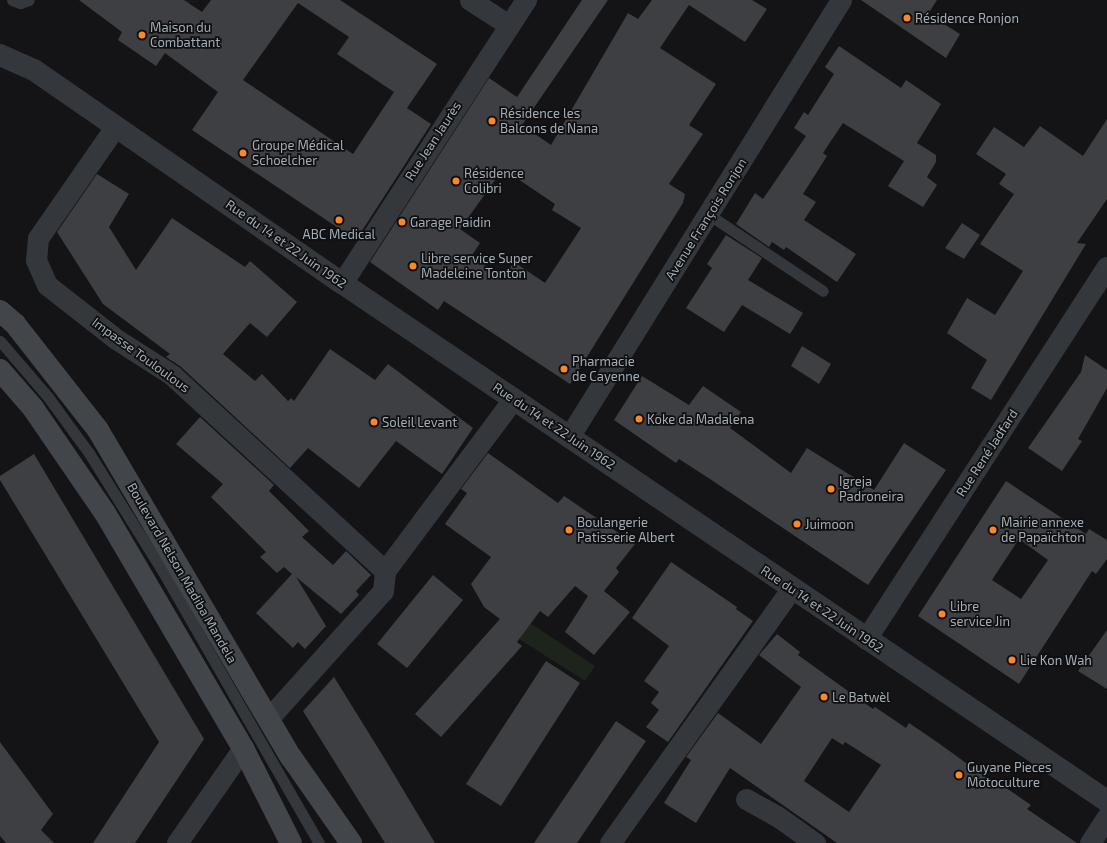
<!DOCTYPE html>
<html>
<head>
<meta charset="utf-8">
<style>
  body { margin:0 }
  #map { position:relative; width:1107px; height:843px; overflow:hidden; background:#141416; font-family:"Exo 2",sans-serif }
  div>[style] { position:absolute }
  .green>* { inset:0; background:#1c241b }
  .building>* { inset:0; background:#3e3f43 }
  .service>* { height:11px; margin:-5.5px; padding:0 5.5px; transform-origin:5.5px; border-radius:5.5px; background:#34373b }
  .minor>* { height:21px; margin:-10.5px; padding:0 10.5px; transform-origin:10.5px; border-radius:10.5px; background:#34373b }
  .tertiary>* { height:22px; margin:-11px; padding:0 11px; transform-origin:11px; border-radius:11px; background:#34373b }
  .secondary>* { height:22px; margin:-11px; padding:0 11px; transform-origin:11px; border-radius:11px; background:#42464b }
  .dots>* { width:11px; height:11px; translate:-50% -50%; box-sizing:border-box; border:2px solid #0f0f11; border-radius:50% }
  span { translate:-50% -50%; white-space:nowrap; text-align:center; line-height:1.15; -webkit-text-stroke:3.5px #0f0f11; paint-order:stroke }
  .poi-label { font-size:13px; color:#a4aeb7 }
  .left { translate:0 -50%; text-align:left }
  .street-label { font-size:13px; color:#a4aeb7 }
</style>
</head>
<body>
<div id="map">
  <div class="green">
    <i style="clip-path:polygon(530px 623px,595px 666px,585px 681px,519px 639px)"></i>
  </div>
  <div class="building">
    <i style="clip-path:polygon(evenodd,79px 0,184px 0,202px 12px,211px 0,340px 0,437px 64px,407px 108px,431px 124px,356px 240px,192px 130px,218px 92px,165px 53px,156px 66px,118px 40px,122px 32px,79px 0,298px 3px,349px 37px,337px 54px,394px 92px,353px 154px,243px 80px,298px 3px)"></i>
    <i style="clip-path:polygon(evenodd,582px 0,608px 0,522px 125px,551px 145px,628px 13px,638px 19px,652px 0,752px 0,767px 9px,745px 42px,689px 5px,660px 48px,716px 84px,689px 125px,703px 134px,669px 184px,685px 194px,683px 203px,570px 384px,444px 301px,438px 310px,370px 262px,489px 78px,517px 97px,582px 0,503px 169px,555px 204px,552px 210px,581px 228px,545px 283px,514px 262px,504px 277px,471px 257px,480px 243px,460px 229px,503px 169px)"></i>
    <i style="clip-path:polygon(861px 0,937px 0,928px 14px,960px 34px,946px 58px)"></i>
    <i style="clip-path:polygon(839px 46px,901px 88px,906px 80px,941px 104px,917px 143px,936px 155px,936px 162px,927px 177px,937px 185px,923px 207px,888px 186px,904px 161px,843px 123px,823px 153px,827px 156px,803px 194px,816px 202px,804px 220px,856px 254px,837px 282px,786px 247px,784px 250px,772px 242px,769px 247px,736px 224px,755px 193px,763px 199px,806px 136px,794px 128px,804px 112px,808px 115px,834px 74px,825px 67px)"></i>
    <i style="clip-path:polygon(1107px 119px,1107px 199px,1077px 243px,1086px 244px,991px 400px,971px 388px,987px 360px,947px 333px,967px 298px,995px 315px,1023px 271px,980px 244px,1014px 194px,999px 184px,1006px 174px,976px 154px,994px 127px,1024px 147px,1040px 126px,1083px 156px)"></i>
    <i style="clip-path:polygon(97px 174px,129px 194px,109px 227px,136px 270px,172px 218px,245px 267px,250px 261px,297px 302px,267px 337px,250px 323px,223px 354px,255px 381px,262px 374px,288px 401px,291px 398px,294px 401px,330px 349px,375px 380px,388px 364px,473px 428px,442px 474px,396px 441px,359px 488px,308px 448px,290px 468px,180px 366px,166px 357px,170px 354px,103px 304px,57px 232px)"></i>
    <i style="clip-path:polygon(962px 223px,980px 235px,964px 259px,945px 248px)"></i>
    <i style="clip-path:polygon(726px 235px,762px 258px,748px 280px,803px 313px,790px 334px,742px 305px,724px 332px,686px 308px,712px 268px,707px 264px)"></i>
    <i style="clip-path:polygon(802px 346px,831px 364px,819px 384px,791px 366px)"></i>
    <i style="clip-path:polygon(1085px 355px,1107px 370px,1107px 388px,1078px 439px,1082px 441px,1062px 471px,1028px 448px,1081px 372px)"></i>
    <i style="clip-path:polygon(642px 376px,689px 405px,703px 386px,741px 412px,730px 428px,791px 473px,807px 448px,874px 490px,904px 443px,946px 470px,868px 585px,713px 481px,679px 459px,676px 463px,614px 420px)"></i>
    <i style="clip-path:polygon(200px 417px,274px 485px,269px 491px,309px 531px,302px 537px,333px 565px,346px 551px,371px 575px,356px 591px,359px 595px,341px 614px,296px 577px,326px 626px,305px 649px,298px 642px,293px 648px,256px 613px,292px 574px,284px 567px,277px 573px,260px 557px,266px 552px,211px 497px,223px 484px,176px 444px)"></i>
    <i style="clip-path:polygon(488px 453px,558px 503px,564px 496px,635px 544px,616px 568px,619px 572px,604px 591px,630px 612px,594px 655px,565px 632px,588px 596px,575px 586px,548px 617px,540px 611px,517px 642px,522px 646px,441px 737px,415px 714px,500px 619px,484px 607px,471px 584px,491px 557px,445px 524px,467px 493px,461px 489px)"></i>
    <i style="clip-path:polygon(34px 454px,204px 739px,135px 843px,93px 843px,159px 742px,0 480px,0 476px)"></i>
    <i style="clip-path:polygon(evenodd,1006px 481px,1086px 534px,1089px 529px,1107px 540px,1107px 559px,1096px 574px,1092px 571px,1019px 684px,918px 616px,1006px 481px,1019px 539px,1048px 560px,1021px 599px,992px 580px,1019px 539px)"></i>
    <i style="clip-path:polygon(671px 562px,737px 607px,736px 609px,753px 621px,668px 742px,646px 727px,659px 710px,651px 703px,659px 692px,644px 681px,669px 646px,632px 618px)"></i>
    <i style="clip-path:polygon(433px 575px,463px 600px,407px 668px,377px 644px)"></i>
    <i style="clip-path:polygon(1107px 630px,1107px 689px,1078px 671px)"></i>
    <i style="clip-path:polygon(evenodd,777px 634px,800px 652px,798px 655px,873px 709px,875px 707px,906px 728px,909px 723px,937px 742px,991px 781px,993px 779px,1031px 805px,1027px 809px,1077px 843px,837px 843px,730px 768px,696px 823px,664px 803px,691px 760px,686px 757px,718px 713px,761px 744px,801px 687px,759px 655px,777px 634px,832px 738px,843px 745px,845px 742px,881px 765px,849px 812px,804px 781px,832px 738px)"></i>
    <i style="clip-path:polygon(546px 661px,580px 683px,501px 806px,466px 784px)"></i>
    <i style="clip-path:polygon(334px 677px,383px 756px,435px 843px,385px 843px,303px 711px)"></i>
    <i style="clip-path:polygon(616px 721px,646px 741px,577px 843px,534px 843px)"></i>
    <i style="clip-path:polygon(0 742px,53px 814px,41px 830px,54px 843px,6px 843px,0 836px)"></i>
  </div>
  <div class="service">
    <i style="left:12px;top:0;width:9px;rotate:21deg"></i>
    <i style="left:20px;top:3px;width:9px;rotate:-18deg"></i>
    <i style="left:708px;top:214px;width:138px;rotate:33.8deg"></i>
    <i style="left:0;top:341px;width:74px;rotate:49.4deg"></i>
    <i style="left:48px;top:397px;width:69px;rotate:53.8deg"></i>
    <i style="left:89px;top:453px;width:140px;rotate:58.1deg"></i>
    <i style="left:163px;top:572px;width:313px;rotate:60.1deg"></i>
  </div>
  <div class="minor">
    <i style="left:470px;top:0;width:46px;rotate:32.7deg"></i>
    <i style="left:115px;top:127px;width:135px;rotate:124.7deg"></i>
    <i style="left:38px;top:238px;width:22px;rotate:95deg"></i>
    <i style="left:36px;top:260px;width:27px;rotate:66deg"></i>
    <i style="left:47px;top:285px;width:88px;rotate:38deg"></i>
    <i style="left:116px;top:339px;width:67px;rotate:32.7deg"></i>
    <i style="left:172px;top:375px;width:289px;rotate:42.6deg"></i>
    <i style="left:342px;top:283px;width:338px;rotate:-57deg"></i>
    <i style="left:569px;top:437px;width:515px;rotate:-58.1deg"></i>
    <i style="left:866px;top:639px;width:443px;rotate:-57.1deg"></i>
    <i style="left:268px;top:719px;width:172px;rotate:-48.1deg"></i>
    <i style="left:383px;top:591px;width:20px;rotate:-84deg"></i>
    <i style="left:385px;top:571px;width:214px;rotate:-53.3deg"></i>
    <i style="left:746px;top:799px;width:35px;rotate:29deg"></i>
    <i style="left:777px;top:816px;width:47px;rotate:35.4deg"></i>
    <i style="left:177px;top:843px;width:116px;rotate:-55.2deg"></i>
    <i style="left:610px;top:843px;width:313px;rotate:-54.5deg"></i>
    <i style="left:1090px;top:843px;width:31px;rotate:-57deg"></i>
  </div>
  <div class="tertiary">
    <i style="left:0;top:55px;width:37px;rotate:24deg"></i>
    <i style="left:34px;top:70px;width:374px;rotate:34.7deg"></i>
    <i style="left:342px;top:283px;width:924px;rotate:34.1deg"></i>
  </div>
  <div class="secondary">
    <i style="left:0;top:311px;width:20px;rotate:41deg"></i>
    <i style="left:15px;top:324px;width:135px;rotate:51.9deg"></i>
    <i style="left:98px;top:430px;width:380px;rotate:59.5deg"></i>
    <i style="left:291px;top:757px;width:105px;rotate:55.1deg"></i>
    <i style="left:0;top:370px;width:50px;rotate:49deg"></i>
    <i style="left:33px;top:408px;width:127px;rotate:55.6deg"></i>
    <i style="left:105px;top:513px;width:273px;rotate:59.6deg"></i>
    <i style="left:243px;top:748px;width:106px;rotate:63.2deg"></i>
  </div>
  <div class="dots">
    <i style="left:907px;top:18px;background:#fd8625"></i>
    <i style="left:142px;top:35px;background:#fd8625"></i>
    <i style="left:492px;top:121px;background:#fd8625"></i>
    <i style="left:243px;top:153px;background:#fd8625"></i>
    <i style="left:456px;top:181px;background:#fd8625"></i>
    <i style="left:339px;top:220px;background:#fd8625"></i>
    <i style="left:402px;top:222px;background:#fd8625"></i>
    <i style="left:413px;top:266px;background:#fd8625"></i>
    <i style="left:564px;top:369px;background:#fd8625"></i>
    <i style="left:639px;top:419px;background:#fd8625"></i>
    <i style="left:374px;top:422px;background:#fd8625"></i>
    <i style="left:831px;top:489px;background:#fd8625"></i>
    <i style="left:797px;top:524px;background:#fd8625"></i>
    <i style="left:569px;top:530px;background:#fd8625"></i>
    <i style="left:993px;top:530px;background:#fd8625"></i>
    <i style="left:942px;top:614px;background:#fd8625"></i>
    <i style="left:1012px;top:660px;background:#fd8625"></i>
    <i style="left:824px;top:697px;background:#fd8625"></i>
    <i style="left:959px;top:775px;background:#fd8625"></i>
  </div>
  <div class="poi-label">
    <span class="left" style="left:915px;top:18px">Résidence Ronjon</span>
    <span class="left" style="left:150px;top:35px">Maison du<br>Combattant</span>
    <span class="left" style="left:500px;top:121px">Résidence les<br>Balcons de Nana</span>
    <span class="left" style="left:252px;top:153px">Groupe Médical<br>Schoelcher</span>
    <span class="left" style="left:464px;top:181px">Résidence<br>Colibri</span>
    <span class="left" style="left:410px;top:222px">Garage Paidin</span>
    <span style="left:339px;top:234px">ABC Medical</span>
    <span class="left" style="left:421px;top:266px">Libre service Super<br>Madeleine Tonton</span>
    <span class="left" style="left:572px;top:369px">Pharmacie<br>de Cayenne</span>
    <span class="left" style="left:647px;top:419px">Koke da Madalena</span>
    <span class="left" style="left:382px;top:422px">Soleil Levant</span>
    <span class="left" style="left:839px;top:489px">Igreja<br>Padroneira</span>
    <span class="left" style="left:577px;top:530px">Boulangerie<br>Patisserie Albert</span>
    <span class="left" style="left:1001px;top:530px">Mairie annexe<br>de Papaïchton</span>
    <span class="left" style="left:805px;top:524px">Juimoon</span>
    <span class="left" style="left:950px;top:614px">Libre<br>service Jin</span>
    <span class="left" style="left:1020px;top:660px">Lie Kon Wah</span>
    <span class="left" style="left:832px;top:697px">Le Batwèl</span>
    <span class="left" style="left:967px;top:775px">Guyane Pieces<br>Motoculture</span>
  </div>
  <div class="street-label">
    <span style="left:433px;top:141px;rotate:-57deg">Rue Jean Jaurès</span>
    <span style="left:706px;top:219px;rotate:-58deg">Avenue François Ronjon</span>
    <span style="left:286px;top:244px;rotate:35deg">Rue du 14 et 22 Juin 1962</span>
    <span style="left:141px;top:355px;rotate:36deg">Impasse Touloulous</span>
    <span style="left:554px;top:426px;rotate:34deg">Rue du 14 et 22 Juin 1962</span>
    <span style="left:987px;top:453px;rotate:-57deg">Rue René Jadfard</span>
    <span style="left:182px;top:573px;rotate:60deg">Boulevard Nelson Madiba Mandela</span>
    <span style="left:822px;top:609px;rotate:34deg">Rue du 14 et 22 Juin 1962</span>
  </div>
</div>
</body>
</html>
